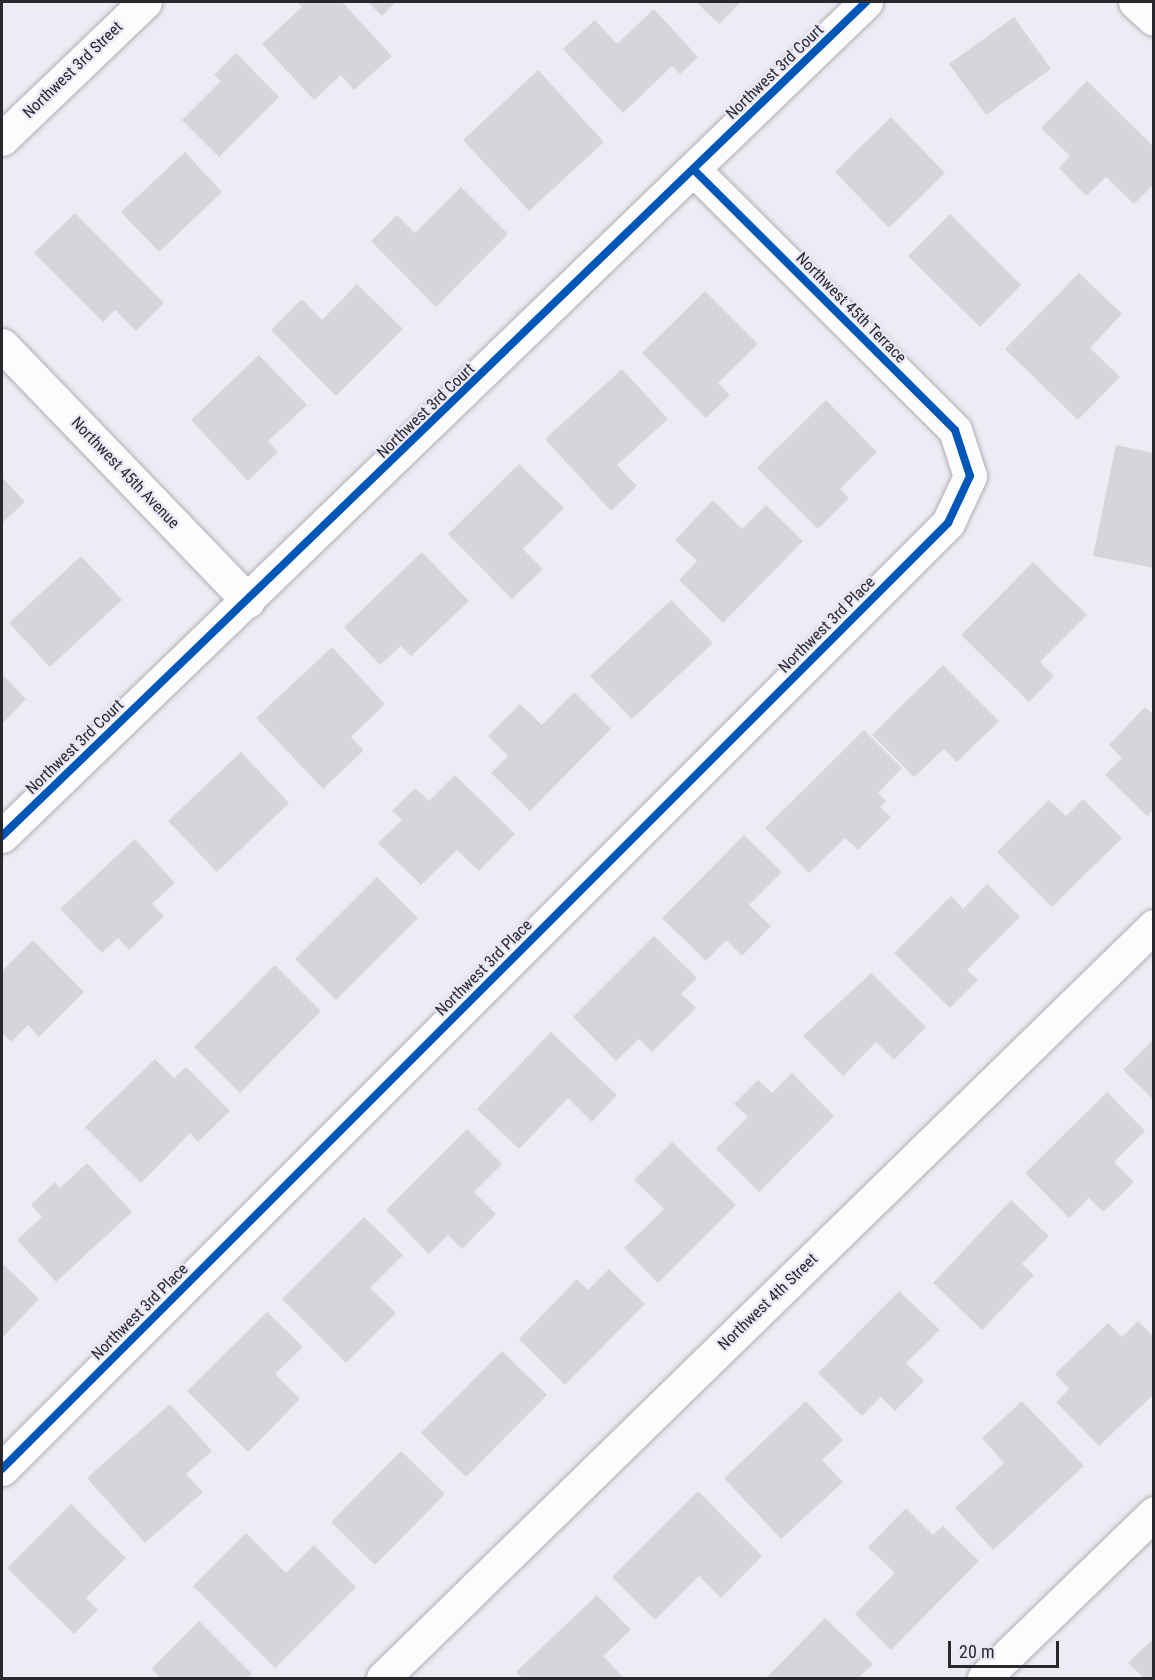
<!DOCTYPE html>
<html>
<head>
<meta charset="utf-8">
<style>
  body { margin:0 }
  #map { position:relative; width:1155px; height:1680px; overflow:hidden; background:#edecf4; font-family:"Roboto Condensed",sans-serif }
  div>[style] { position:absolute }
  .building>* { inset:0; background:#d6d5dc }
  .roads { filter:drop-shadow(0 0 2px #afaeb5) drop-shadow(0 0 2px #afaeb5) }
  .minor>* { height:33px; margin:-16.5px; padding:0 16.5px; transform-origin:16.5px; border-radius:16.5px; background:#fcfcfd }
  .tertiary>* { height:33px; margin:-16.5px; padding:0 16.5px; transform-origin:16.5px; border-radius:16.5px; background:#fcfcfd }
  .cycleway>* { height:8px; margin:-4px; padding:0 4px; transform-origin:4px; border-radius:4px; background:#0057b8 }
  span { translate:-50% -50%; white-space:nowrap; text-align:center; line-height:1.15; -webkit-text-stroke:4.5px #eae8f8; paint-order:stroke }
  .street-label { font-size:16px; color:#29282e }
  .frame { position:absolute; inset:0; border:3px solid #29282e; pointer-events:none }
  .scale { position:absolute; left:948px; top:1641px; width:111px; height:27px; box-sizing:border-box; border:3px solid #29282e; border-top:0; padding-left:8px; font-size:18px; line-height:21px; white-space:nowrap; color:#29282e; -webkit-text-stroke:4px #eae8f8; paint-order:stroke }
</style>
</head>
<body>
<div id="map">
  <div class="building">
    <i style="clip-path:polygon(297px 2px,342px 2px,392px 56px,354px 90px,341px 75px,314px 100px,262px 44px,302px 7px)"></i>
    <i style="clip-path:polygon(368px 2px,396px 2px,382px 16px)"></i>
    <i style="clip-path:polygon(696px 2px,741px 2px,719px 24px)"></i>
    <i style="clip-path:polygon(654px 9px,698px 57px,680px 74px,672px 66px,623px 113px,563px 49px,595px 20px,617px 44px)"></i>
    <i style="clip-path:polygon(1014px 17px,1051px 69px,986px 115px,949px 64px)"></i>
    <i style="clip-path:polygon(236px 53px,279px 97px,219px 157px,182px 120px,221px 81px,214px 75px)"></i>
    <i style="clip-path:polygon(538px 70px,604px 142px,529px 211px,463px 140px)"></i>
    <i style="clip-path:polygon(1087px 81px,1154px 147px,1154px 184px,1134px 204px,1106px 177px,1086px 196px,1059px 168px,1070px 156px,1041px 128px)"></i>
    <i style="clip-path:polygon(891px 117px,945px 173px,889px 228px,835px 172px)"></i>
    <i style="clip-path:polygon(185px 152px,222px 192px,159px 252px,121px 212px)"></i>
    <i style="clip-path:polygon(461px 187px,508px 234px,436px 307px,371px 241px,397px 215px,415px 233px)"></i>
    <i style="clip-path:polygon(75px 213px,164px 303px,136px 331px,115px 310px,103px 322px,34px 253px)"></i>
    <i style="clip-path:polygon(950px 214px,1021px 285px,980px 327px,908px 256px)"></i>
    <i style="clip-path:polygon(1079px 273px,1122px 314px,1090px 348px,1120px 377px,1078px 420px,1005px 349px)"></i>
    <i style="clip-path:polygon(357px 284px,403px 329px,336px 396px,271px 330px,302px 299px,322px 320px)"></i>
    <i style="clip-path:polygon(705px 291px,758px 344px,718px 383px,730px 395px,706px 418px,642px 353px)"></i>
    <i style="clip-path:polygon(259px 355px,307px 405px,268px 441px,278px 452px,248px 481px,191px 420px)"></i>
    <i style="clip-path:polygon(622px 369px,668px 419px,617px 465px,637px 486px,611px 511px,545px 439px)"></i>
    <i style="clip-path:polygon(826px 400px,877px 452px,840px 489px,849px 498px,818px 529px,757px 468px)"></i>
    <i style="clip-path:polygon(1116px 445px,1154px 453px,1154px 568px,1093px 556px)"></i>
    <i style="clip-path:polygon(519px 464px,564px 508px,523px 549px,543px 569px,512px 599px,448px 534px)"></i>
    <i style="clip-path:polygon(2px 477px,25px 502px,2px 523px)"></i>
    <i style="clip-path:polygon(713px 500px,742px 529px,766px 505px,803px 541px,723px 623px,679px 580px,697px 561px,675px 540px)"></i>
    <i style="clip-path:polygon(422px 552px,469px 601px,411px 656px,401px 646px,380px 665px,344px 627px)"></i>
    <i style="clip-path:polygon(81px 556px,122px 600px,50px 667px,9px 623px)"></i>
    <i style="clip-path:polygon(1033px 562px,1087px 615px,1040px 662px,1054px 676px,1029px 702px,961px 635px)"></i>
    <i style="clip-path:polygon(671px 600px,713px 643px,632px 719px,590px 676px)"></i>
    <i style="clip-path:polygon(332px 647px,385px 704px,351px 737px,364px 750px,323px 789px,256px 718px)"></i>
    <i style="clip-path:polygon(943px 665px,999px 721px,957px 762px,944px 749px,914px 777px,872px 735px)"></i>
    <i style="clip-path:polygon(2px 674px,26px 699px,2px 724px)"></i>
    <i style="clip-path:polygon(574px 692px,611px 729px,530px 811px,491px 773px,508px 756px,488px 736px,520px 704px,542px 725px)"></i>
    <i style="clip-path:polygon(1145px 707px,1154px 715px,1154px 809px,1147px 816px,1105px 775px,1122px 758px,1109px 745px)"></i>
    <i style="clip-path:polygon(864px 730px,902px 768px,878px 793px,886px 801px,880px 807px,891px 817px,858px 850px,845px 838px,809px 873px,765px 828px)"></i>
    <i style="clip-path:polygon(241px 752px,289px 803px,217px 872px,168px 821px)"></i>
    <i style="clip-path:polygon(455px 775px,515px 834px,479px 871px,457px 850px,421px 885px,378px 843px,402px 820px,392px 811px,415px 788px,429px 801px)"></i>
    <i style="clip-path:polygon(1083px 799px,1122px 838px,1052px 907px,997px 852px,1049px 800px,1066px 816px)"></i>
    <i style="clip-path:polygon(744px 835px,782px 872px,749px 905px,771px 926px,742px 956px,726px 940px,706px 961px,662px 918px)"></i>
    <i style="clip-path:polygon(135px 839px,175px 883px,152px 904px,164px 916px,129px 950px,118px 938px,102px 953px,60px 909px)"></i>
    <i style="clip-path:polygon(377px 877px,418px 918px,336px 1000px,295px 959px)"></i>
    <i style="clip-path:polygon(987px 884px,1020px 917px,967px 970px,978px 980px,950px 1008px,894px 953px,951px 896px,963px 909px)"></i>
    <i style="clip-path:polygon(654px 936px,697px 978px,681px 994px,696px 1008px,652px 1052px,639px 1039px,616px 1061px,573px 1017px)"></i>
    <i style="clip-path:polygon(33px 940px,84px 992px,39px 1037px,28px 1025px,11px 1042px,2px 1032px,2px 971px)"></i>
    <i style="clip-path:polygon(275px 965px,321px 1011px,240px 1093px,194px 1047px)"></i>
    <i style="clip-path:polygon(871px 973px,926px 1027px,894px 1060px,876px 1042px,843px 1076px,803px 1036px)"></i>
    <i style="clip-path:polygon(551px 1032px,617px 1095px,592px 1122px,568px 1098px,519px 1149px,477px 1109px)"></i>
    <i style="clip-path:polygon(1154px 1039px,1154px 1100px,1123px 1070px)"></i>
    <i style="clip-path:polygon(155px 1059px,174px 1078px,186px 1067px,230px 1111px,198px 1142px,190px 1133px,141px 1183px,85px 1127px)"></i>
    <i style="clip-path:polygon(792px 1073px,834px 1116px,759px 1192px,716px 1149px,748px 1117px,734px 1104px,758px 1080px,772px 1093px)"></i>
    <i style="clip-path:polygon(1107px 1092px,1145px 1131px,1114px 1162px,1134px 1182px,1103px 1212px,1089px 1198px,1069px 1218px,1025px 1173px)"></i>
    <i style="clip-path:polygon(467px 1129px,502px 1164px,474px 1192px,496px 1214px,462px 1249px,448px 1235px,429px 1254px,386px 1210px)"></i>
    <i style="clip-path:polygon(672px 1142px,736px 1205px,658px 1283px,624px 1248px,664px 1209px,634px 1180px)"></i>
    <i style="clip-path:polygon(87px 1163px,132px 1212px,56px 1282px,17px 1240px,42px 1217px,31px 1205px,55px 1182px,60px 1188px)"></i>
    <i style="clip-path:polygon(1011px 1200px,1049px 1236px,1022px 1264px,1034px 1275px,982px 1330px,933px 1283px)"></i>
    <i style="clip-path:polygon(364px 1217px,403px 1255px,370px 1288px,396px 1313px,346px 1363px,282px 1299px)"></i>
    <i style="clip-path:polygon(2px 1263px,39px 1299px,2px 1338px)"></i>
    <i style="clip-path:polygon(609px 1269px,645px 1304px,565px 1385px,519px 1339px,577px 1279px,588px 1290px)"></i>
    <i style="clip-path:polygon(899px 1291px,940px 1330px,906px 1363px,924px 1381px,895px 1411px,881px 1397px,862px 1416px,818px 1373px)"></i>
    <i style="clip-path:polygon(267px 1312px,303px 1347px,275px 1374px,300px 1399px,248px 1452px,187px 1391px)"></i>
    <i style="clip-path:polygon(1138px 1321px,1154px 1337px,1154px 1394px,1099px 1446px,1056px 1402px,1069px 1389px,1055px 1374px,1108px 1323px,1122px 1337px)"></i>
    <i style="clip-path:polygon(502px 1351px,547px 1395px,466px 1477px,421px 1433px)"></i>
    <i style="clip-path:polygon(806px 1401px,843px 1440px,822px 1460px,843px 1482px,781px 1539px,724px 1478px)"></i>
    <i style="clip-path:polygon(1022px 1401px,1084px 1466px,993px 1550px,955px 1508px,1004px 1463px,982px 1438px)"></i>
    <i style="clip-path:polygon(170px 1404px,212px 1451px,186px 1474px,203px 1492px,145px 1543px,87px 1478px)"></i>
    <i style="clip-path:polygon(401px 1451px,445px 1494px,375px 1565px,331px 1522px)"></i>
    <i style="clip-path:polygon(698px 1491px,762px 1556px,721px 1598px,699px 1576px,655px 1620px,612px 1577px)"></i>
    <i style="clip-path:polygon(71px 1504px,126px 1558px,86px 1598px,98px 1610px,74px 1634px,7px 1568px)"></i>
    <i style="clip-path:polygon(906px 1508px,933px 1535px,943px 1526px,979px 1561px,891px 1650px,855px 1614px,895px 1573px,868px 1547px)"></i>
    <i style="clip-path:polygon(246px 1533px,286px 1573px,314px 1545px,356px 1587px,275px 1668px,193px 1586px)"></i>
    <i style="clip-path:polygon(597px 1595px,631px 1630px,603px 1656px,624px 1678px,522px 1678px,516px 1672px)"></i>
    <i style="clip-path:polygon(825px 1618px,873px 1664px,858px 1678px,766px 1678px)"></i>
    <i style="clip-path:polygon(199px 1621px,252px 1674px,248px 1678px,161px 1678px,151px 1669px)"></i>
    <i style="clip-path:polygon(1154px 1638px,1154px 1678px,1144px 1678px,1128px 1663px)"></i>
  </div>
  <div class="roads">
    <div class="minor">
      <i style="left:2px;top:139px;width:198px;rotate:-43.8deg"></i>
      <i style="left:2px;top:345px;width:355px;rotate:46.1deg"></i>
      <i style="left:2px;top:836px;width:1201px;rotate:-43.99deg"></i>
      <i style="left:2px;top:1469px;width:1338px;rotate:-45deg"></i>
      <i style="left:948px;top:523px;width:52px;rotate:-64.9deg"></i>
      <i style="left:970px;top:476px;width:48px;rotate:-108.1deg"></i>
      <i style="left:955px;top:430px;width:368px;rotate:-135.1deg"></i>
      <i style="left:383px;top:1678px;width:1077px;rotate:-44.29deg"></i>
      <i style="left:984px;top:1678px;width:237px;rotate:-44.1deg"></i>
    </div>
    <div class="tertiary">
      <i style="left:1135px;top:2px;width:25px;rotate:42deg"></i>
    </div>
  </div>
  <div class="cycleway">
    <i style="left:2px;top:836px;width:1201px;rotate:-43.99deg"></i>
    <i style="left:2px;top:1469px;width:1338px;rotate:-45deg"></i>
    <i style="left:948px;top:523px;width:52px;rotate:-64.9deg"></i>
    <i style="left:970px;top:476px;width:48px;rotate:-108.1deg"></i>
    <i style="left:955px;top:430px;width:368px;rotate:-135.1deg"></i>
  </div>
  <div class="street-label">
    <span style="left:73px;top:70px;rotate:-44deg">Northwest 3rd Street</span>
    <span style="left:775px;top:72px;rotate:-44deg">Northwest 3rd Court</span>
    <span style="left:851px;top:308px;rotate:45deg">Northwest 45th Terrace</span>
    <span style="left:426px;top:411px;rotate:-44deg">Northwest 3rd Court</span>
    <span style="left:125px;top:473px;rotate:46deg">Northwest 45th Avenue</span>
    <span style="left:827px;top:625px;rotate:-45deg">Northwest 3rd Place</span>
    <span style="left:75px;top:747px;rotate:-44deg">Northwest 3rd Court</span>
    <span style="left:484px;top:968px;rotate:-45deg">Northwest 3rd Place</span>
    <span style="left:768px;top:1302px;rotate:-44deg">Northwest 4th Street</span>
    <span style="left:140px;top:1312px;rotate:-45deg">Northwest 3rd Place</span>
  </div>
  <div class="frame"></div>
  <div class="scale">20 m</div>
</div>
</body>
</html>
